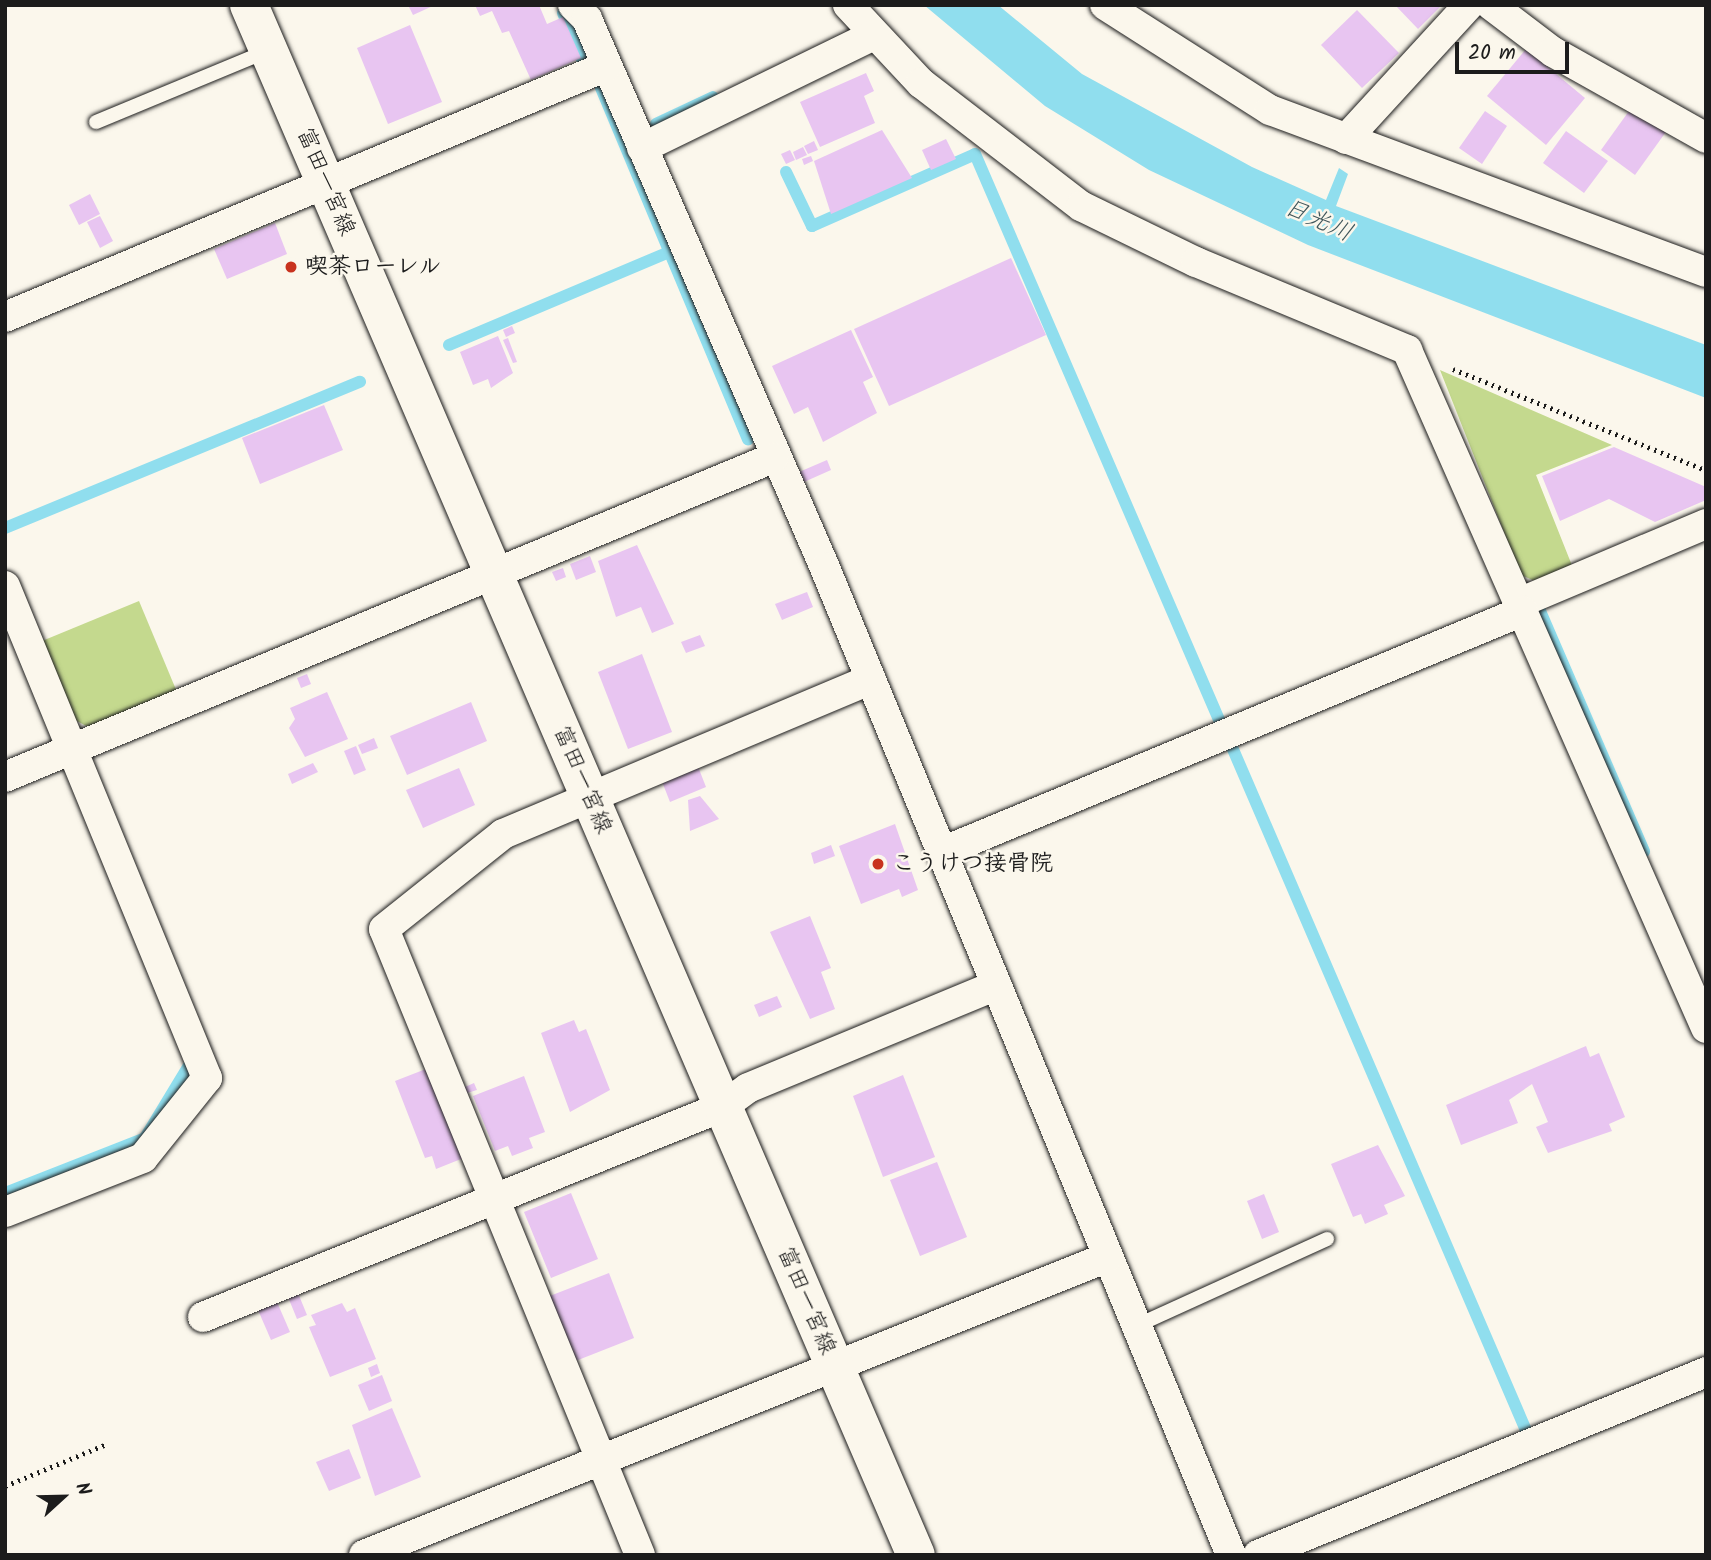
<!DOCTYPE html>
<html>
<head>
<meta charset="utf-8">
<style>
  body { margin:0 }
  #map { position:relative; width:1711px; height:1560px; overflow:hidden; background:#fbf7ec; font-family:Kalam,"Klee One",sans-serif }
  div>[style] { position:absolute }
  .green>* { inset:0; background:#c4d98e }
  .water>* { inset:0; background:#90deee }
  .stream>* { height:12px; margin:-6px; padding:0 6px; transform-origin:6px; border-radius:6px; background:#90deee }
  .building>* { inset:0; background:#e8c5f1 }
  .path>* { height:4.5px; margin-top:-2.25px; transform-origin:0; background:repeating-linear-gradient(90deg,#1c1c1c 0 2px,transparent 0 7px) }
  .roads { filter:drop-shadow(0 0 2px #1c1c1c) drop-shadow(0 0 2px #1c1c1c) }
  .service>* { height:14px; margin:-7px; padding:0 7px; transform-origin:7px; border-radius:7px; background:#fbf7ec }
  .minor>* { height:30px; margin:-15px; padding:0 15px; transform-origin:15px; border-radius:15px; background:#fbf7ec }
  .secondary>* { height:38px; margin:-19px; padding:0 19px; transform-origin:19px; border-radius:19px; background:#fbf7ec }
  .dots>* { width:19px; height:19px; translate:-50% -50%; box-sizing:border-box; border:4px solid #fbf7ec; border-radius:50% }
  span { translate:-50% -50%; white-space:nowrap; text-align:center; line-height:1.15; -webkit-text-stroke:5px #fbf7ec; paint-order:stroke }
  .street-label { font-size:23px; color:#1c1c1c }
  .poi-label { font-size:23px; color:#1c1c1c; font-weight:700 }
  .left { translate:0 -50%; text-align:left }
  .water-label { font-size:24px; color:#3f565b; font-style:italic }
  .frame { position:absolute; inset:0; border:7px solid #1c1c1c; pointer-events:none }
  .north { position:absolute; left:28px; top:1462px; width:70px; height:70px; -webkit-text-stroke:5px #fbf7ec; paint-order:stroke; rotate:68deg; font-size:19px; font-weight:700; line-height:28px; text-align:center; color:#1c1c1c }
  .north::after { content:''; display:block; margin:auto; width:24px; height:32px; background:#1c1c1c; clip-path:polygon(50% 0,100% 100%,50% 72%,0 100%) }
  .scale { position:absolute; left:1455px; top:42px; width:114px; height:32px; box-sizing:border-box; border:4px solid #1c1c1c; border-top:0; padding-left:9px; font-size:21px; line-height:24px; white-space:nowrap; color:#1c1c1c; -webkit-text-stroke:5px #fbf7ec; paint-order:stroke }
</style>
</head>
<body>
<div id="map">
  <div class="green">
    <i style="clip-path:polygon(1440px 370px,1612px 445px,1536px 475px,1573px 568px,1537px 582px,1521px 575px)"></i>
    <i style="clip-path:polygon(139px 601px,177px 692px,90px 728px,75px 720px,42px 641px)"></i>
  </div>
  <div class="water">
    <i style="clip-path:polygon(924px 5px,998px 5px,1082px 74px,1252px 167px,1326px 200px,1339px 168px,1348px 174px,1336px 206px,1706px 345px,1706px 398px,1308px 245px,1149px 170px,1045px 106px)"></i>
  </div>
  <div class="stream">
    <i style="left:563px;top:13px;width:50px;rotate:67.6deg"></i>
    <i style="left:601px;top:88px;width:381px;rotate:67.3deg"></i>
    <i style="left:656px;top:124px;width:63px;rotate:-25.3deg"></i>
    <i style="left:786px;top:172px;width:60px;rotate:64.3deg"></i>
    <i style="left:812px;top:226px;width:178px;rotate:-23.8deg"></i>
    <i style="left:975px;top:154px;width:619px;rotate:66.67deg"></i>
    <i style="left:449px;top:345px;width:239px;rotate:-22.9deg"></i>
    <i style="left:5px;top:528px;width:384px;rotate:-22.4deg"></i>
    <i style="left:1540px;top:611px;width:262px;rotate:66.6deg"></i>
    <i style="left:1229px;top:740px;width:749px;rotate:66.72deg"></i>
    <i style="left:5px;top:1193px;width:150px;rotate:-21.4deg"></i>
    <i style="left:145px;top:1138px;width:95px;rotate:-58.8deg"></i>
  </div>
  <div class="building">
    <i style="clip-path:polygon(408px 5px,435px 5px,413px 15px)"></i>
    <i style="clip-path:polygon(475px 5px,539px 5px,547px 24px,563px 17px,581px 58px,531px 80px,509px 31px,502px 33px,492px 11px,480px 16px)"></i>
    <i style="clip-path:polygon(1395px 5px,1442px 5px,1418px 29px)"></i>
    <i style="clip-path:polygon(1357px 10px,1399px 53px,1362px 88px,1321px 45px)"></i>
    <i style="clip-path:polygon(410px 25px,442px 102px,388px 124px,357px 48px)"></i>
    <i style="clip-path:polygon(1526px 49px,1585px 98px,1546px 145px,1487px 96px)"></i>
    <i style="clip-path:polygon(866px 73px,874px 91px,864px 96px,875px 123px,820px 147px,800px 102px)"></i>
    <i style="clip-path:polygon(1634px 104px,1668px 129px,1635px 175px,1601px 150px)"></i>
    <i style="clip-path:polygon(1485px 111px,1507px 126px,1482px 164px,1459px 148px)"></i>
    <i style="clip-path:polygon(882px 130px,912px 178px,831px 214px,814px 161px)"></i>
    <i style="clip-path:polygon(1566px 131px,1608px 161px,1584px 193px,1543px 163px)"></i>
    <i style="clip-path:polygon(946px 139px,956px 159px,931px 170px,922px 150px)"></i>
    <i style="clip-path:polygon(814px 141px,818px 150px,808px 154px,804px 146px)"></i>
    <i style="clip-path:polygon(803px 147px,807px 155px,796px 160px,793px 152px)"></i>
    <i style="clip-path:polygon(790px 150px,795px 160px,786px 164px,781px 154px)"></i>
    <i style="clip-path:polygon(811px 156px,813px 161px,804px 165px,802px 159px)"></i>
    <i style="clip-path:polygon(90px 194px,100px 214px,79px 225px,69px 205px)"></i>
    <i style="clip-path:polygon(100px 216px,113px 241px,100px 248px,87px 222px)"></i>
    <i style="clip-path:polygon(275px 223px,287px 254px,227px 279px,214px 249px)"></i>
    <i style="clip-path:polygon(1011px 258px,1046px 335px,889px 406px,854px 329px)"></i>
    <i style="clip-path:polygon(512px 326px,515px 333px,506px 337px,503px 330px)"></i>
    <i style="clip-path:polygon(851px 330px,873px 377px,863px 382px,877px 413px,823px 442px,808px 407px,794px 414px,772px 366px)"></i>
    <i style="clip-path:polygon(498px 336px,513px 373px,491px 388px,488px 379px,473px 385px,460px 352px)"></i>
    <i style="clip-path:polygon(508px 338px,517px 362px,513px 363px,503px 340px)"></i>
    <i style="clip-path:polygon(324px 405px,343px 450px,260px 484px,242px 438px)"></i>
    <i style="clip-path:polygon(1614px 447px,1706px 487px,1706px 500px,1655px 522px,1609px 499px,1560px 521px,1542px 476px)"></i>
    <i style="clip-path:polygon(827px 460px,831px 470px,804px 482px,799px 472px)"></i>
    <i style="clip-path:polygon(637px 545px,674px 624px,652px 633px,641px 607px,616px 617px,598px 561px)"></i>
    <i style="clip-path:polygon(590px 556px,596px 572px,576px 580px,570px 564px)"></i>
    <i style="clip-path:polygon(563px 568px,566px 577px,556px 581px,552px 572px)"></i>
    <i style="clip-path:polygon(807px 592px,813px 607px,782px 620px,775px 604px)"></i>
    <i style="clip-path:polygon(700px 635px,705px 646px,686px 653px,681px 642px)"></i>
    <i style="clip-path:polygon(642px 654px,672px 732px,628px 749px,598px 672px)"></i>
    <i style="clip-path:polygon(307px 674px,311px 684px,301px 688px,297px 678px)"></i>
    <i style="clip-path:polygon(327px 692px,348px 739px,305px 757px,289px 728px,295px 719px,290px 708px)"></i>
    <i style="clip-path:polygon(471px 702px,487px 741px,407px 775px,390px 736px)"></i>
    <i style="clip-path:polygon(374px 738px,378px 748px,362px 754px,358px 745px)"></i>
    <i style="clip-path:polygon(356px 746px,366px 770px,354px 775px,344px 751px)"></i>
    <i style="clip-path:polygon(313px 763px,318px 772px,292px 784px,288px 774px)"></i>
    <i style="clip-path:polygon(697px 764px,706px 787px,670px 802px,661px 779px)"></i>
    <i style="clip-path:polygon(459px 768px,475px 805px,423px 828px,406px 790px)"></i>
    <i style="clip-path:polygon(700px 796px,719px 819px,690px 831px,688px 800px)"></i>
    <i style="clip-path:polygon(895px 824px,918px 890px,902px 897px,899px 889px,861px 904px,839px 846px)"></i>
    <i style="clip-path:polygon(831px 845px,835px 856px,814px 864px,811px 853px)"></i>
    <i style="clip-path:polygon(810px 916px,831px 968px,821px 972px,835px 1009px,810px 1019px,770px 932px)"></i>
    <i style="clip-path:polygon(777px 996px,782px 1007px,759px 1017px,754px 1005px)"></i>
    <i style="clip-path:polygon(574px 1020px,579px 1032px,586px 1029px,610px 1090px,570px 1112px,541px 1033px)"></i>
    <i style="clip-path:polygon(1586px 1046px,1590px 1057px,1599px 1053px,1625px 1117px,1609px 1124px,1612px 1131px,1548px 1153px,1536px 1127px,1548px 1122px,1532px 1084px,1509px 1100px,1518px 1123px,1461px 1145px,1446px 1105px)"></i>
    <i style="clip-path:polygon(431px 1067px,466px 1157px,436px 1169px,432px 1156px,425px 1158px,395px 1081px)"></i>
    <i style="clip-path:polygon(903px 1075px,935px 1157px,883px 1177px,853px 1096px)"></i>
    <i style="clip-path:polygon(524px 1076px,545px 1132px,529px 1138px,533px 1148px,512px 1156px,508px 1146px,495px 1151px,473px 1096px)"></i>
    <i style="clip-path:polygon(474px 1083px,477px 1090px,467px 1093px,465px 1087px)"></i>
    <i style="clip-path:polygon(1378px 1145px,1405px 1196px,1384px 1205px,1388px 1214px,1365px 1224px,1361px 1214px,1353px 1217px,1331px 1164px)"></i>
    <i style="clip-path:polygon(937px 1162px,967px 1237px,920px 1256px,890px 1180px)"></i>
    <i style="clip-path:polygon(571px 1193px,598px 1259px,551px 1278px,524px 1212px)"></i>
    <i style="clip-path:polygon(1264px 1194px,1279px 1232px,1262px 1239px,1247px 1201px)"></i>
    <i style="clip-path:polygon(609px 1273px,634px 1338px,568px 1364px,542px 1299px)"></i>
    <i style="clip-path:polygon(298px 1293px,307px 1315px,297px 1319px,288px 1297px)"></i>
    <i style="clip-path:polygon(277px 1302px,290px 1332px,271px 1340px,258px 1310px)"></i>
    <i style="clip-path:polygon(342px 1303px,347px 1312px,355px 1308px,376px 1359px,330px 1377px,309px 1327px,316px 1325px,311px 1315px)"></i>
    <i style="clip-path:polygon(377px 1364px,380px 1373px,371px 1377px,368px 1368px)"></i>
    <i style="clip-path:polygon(382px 1375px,392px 1401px,369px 1411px,358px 1385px)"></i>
    <i style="clip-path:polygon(392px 1408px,421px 1477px,375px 1496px,352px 1425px)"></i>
    <i style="clip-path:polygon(349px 1449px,361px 1478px,329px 1491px,316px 1462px)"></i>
  </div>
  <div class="path">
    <i style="left:1453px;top:369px;width:272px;rotate:21.8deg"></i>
    <i style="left:5px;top:1486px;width:110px;rotate:-22.4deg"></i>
  </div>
  <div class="roads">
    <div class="service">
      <i style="left:96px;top:122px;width:185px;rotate:-22.5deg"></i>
      <i style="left:1136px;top:1326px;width:210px;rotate:-24.5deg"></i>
    </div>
    <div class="minor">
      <i style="left:573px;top:5px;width:20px;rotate:45deg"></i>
      <i style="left:587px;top:19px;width:598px;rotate:66.56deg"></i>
      <i style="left:825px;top:568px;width:1067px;rotate:67.64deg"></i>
      <i style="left:848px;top:5px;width:107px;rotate:46.9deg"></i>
      <i style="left:921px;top:83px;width:202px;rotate:37.6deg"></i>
      <i style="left:1081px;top:206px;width:128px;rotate:26deg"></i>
      <i style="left:1196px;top:262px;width:229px;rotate:22.6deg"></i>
      <i style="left:1407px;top:350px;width:741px;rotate:66.2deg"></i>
      <i style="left:1105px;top:5px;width:196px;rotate:32.5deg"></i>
      <i style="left:1270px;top:110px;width:465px;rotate:20.4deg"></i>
      <i style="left:1491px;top:5px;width:78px;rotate:37.2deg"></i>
      <i style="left:1553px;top:52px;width:176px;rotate:29.3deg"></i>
      <i style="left:1346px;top:139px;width:182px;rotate:-47.5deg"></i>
      <i style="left:642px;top:148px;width:258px;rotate:-26deg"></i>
      <i style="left:5px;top:317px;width:652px;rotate:-22.63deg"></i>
      <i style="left:5px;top:586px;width:532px;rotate:67.68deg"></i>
      <i style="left:207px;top:1078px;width:102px;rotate:128.7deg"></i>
      <i style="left:143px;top:1158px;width:148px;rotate:158.6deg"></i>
      <i style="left:1519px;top:603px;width:203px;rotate:-22.9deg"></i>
      <i style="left:5px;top:777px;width:832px;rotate:-22.56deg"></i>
      <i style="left:942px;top:852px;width:629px;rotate:-22.53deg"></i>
      <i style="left:203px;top:1317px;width:560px;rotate:-22.03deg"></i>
      <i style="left:722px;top:1107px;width:32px;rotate:-36deg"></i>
      <i style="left:748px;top:1088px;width:269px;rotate:-22.5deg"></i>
      <i style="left:364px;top:1555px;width:801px;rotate:-21.83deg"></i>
      <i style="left:640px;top:1555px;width:676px;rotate:-112.24deg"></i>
      <i style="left:384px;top:929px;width:152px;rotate:-38.6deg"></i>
      <i style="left:503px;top:834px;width:399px;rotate:-22.8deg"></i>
      <i style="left:1258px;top:1555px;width:484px;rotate:-22.2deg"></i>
    </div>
    <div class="secondary">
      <i style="left:249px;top:5px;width:1687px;rotate:66.72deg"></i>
    </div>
  </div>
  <div class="dots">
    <i style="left:291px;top:267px;background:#c8321e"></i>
    <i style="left:878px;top:864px;background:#c8321e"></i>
  </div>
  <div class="street-label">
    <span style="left:325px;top:182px;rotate:67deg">富田一宮線</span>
    <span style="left:582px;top:780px;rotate:67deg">富田一宮線</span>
    <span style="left:806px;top:1301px;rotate:67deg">富田一宮線</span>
  </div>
  <div class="poi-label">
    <span class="left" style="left:305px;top:267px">喫茶ローレル</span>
    <span class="left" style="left:892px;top:864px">こうけつ接骨院</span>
  </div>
  <div class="water-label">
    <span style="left:1318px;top:221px;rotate:24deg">日光川</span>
  </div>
  <div class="frame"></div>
  <div class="north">N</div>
  <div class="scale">20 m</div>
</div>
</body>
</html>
